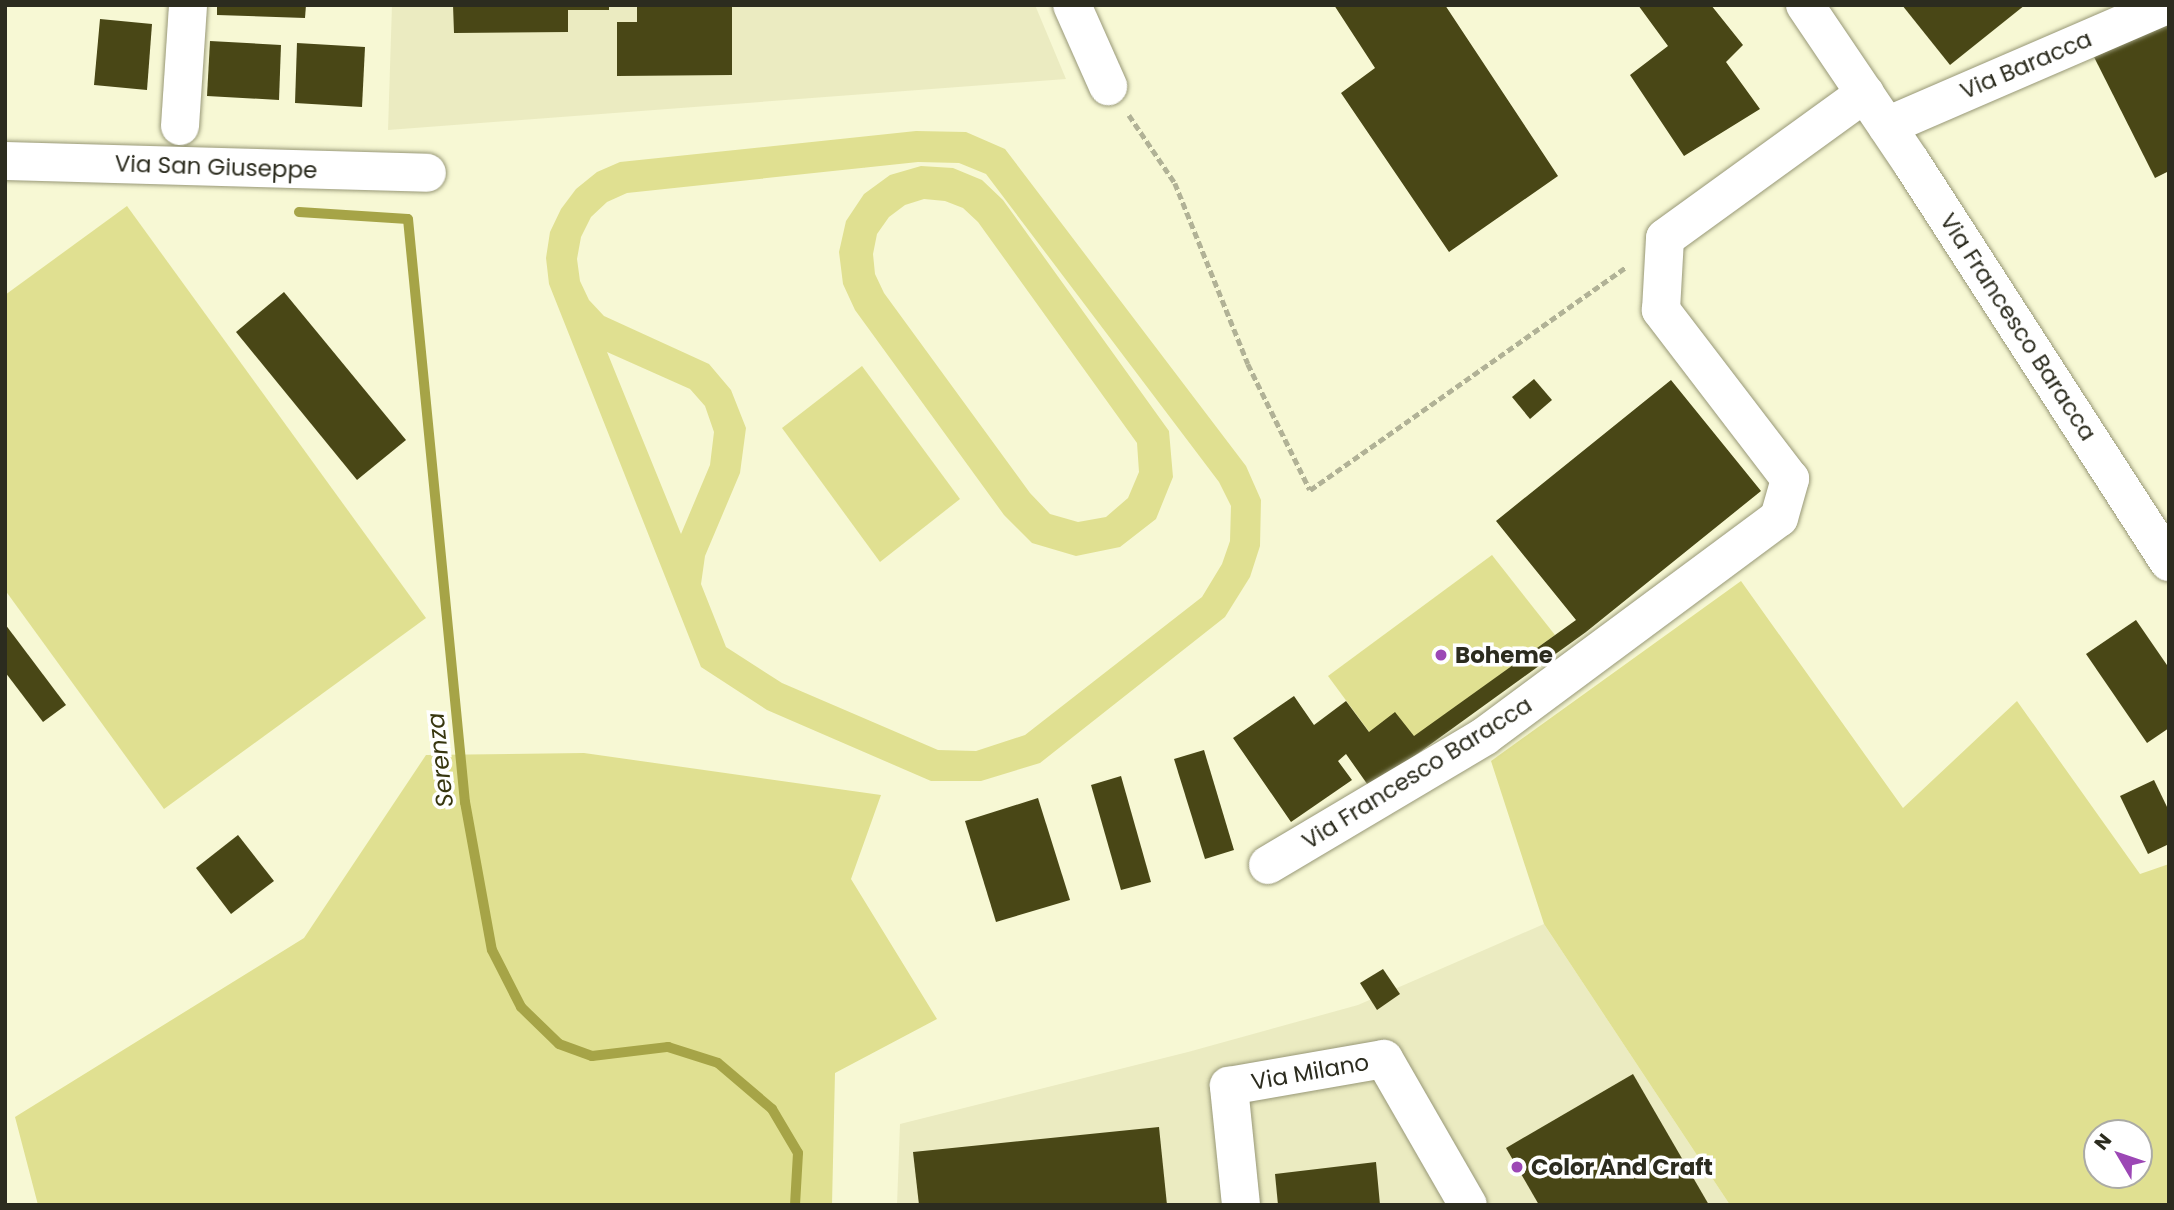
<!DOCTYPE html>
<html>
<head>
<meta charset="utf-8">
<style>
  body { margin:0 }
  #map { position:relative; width:2174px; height:1210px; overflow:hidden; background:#f7f8d4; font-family:Poppins,sans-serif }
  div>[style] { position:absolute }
  .built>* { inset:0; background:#ebebc1 }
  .green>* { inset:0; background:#e0e091 }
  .stream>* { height:10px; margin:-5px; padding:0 5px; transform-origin:5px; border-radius:5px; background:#a6a447 }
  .building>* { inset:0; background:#494716 }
  .path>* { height:4.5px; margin-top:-2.25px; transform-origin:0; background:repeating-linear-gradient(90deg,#b1b296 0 7px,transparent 0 10.5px) }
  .roads { filter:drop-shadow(0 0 2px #989877) drop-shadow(0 0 2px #989877) }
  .street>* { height:38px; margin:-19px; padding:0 19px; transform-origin:19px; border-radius:19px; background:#fff }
  .secondary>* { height:38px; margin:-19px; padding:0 19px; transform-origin:19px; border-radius:19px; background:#fff }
  .dots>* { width:19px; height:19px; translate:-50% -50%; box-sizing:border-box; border:4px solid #fff; border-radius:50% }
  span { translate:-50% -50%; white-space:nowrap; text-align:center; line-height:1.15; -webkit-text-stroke:7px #fff; paint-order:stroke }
  .street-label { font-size:23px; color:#2c2c1f }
  .poi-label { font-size:23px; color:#2c2c1f; font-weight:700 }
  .left { translate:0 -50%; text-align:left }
  .water-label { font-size:24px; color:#37360f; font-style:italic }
  .frame { position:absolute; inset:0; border:7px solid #2c2c1f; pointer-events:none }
  .north { position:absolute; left:2083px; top:1119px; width:70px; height:70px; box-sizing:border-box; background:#fff; border:2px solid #ababa5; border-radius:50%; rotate:309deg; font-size:19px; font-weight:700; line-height:28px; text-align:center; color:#2c2c1f }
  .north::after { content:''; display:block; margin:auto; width:24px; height:32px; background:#9c47b5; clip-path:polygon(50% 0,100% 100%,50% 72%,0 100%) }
</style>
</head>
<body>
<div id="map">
  <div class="built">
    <i style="clip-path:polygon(392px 5px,1035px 5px,1066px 79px,388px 130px)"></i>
    <i style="clip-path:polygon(1544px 924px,1730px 1205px,897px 1205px,900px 1124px,1188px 1052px,1358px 1005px)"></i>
  </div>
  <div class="green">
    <i style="clip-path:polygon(evenodd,916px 131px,966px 132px,1005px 149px,1246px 466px,1261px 500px,1260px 546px,1250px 577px,1225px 617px,1040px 763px,981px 781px,931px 781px,767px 710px,701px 667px,549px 284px,546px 258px,550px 232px,561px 209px,576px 189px,597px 172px,620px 162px,916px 131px,918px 162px,959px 163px,986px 174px,1219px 482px,1231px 506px,1230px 541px,1222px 564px,1202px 597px,1025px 735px,976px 751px,938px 750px,782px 683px,726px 647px,701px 584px,705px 556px,740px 473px,746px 428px,731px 390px,709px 364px,604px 316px,589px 300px,580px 281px,577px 259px,581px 237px,591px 217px,607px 202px,627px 193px,918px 162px,916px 131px,607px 352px,690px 389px,705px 406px,714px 432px,710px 465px,681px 534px,607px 352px)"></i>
    <i style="clip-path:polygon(evenodd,921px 166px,953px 168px,982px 180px,1003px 200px,1169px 431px,1173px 477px,1156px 519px,1120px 547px,1076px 556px,1032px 543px,1004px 515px,855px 310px,843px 284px,839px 252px,846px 221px,864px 194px,890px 175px,921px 166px,924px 199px,945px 201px,963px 208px,978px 222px,1137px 443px,1139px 472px,1128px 498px,1106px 517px,1078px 522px,1050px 514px,1030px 493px,884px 293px,875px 274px,873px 254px,877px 234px,889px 217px,905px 205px,924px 199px)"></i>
    <i style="clip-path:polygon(127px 206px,426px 618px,164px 809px,5px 590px,5px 295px)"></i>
    <i style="clip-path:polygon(862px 366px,960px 499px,880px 562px,782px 428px)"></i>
    <i style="clip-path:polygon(1492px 555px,1555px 635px,1387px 756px,1328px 676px)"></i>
    <i style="clip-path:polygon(evenodd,1741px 581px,1903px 808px,2017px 701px,2140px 874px,2169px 864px,2169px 1205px,1730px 1205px,1544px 924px,1491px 761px,1741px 581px,2139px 1133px,2139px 1175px,2097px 1175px,2097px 1133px,2139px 1133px)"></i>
    <i style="clip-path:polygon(584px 753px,881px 795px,851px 879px,937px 1019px,835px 1073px,832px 1205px,38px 1205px,15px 1117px,304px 938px,426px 755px)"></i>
  </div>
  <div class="stream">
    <i style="left:299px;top:212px;width:109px;rotate:3.7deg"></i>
    <i style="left:408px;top:219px;width:586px;rotate:84.42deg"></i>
    <i style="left:465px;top:802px;width:150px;rotate:79.7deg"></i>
    <i style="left:492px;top:950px;width:64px;rotate:63deg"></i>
    <i style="left:521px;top:1007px;width:53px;rotate:44.2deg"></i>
    <i style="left:559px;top:1044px;width:35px;rotate:20deg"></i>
    <i style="left:592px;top:1056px;width:77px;rotate:-6.8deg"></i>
    <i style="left:668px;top:1047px;width:52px;rotate:17.7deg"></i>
    <i style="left:718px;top:1063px;width:71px;rotate:40.4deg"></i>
    <i style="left:772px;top:1109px;width:51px;rotate:59.4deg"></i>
    <i style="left:798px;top:1153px;width:52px;rotate:93.3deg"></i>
  </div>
  <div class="building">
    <i style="clip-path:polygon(217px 5px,306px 5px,305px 18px,217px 15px)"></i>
    <i style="clip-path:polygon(453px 5px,609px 5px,609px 10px,568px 10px,568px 32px,454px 33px)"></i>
    <i style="clip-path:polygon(637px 5px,732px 5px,732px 75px,617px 76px,617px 22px,637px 22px)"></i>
    <i style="clip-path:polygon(1334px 5px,1445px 5px,1558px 176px,1449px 252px,1341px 93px,1375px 68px)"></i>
    <i style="clip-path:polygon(1638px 5px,1711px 5px,1743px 45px,1726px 62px,1760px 109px,1684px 156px,1630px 75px,1668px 46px)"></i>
    <i style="clip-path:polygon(1902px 5px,2025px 5px,1950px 65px)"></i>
    <i style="clip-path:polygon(100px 19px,152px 24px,147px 90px,94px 85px)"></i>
    <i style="clip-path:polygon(2169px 23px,2169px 171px,2155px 178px,2094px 57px)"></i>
    <i style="clip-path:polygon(210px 41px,281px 45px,279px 100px,207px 96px)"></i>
    <i style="clip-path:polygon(297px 43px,365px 47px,362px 107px,295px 103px)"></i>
    <i style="clip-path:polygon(284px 292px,406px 440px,357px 480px,236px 332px)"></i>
    <i style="clip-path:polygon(1534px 379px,1552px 400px,1530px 419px,1512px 397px)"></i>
    <i style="clip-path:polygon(1671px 380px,1761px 491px,1586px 632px,1370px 788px,1346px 754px,1338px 761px,1352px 780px,1291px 822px,1233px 738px,1294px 696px,1314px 725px,1346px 701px,1369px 732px,1395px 712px,1414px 736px,1576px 620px,1496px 521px)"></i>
    <i style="clip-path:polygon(2136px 620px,2169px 668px,2169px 728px,2147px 743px,2086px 654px)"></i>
    <i style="clip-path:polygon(5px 624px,66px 705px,43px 722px,5px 672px)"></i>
    <i style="clip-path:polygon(1204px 750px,1234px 850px,1205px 859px,1174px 759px)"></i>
    <i style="clip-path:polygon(1121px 776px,1151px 882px,1121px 890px,1091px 785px)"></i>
    <i style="clip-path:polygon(2154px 780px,2169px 811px,2169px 844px,2148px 854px,2120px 796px)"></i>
    <i style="clip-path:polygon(1038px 798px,1070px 900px,996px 922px,965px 821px)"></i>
    <i style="clip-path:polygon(238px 835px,274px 881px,231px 914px,196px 868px)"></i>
    <i style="clip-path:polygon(1383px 969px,1400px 994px,1377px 1010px,1360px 983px)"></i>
    <i style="clip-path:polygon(1633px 1074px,1709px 1205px,1539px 1205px,1506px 1148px)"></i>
    <i style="clip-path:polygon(1159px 1127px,1167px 1205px,919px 1205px,913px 1152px)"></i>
    <i style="clip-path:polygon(1376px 1162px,1380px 1205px,1278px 1205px,1275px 1174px)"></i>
  </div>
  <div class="path">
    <i style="left:1129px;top:115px;width:82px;rotate:55.9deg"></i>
    <i style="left:1175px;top:183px;width:195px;rotate:68deg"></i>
    <i style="left:1248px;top:364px;width:140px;rotate:63.8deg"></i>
    <i style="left:1310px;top:490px;width:388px;rotate:-35.2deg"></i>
  </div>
  <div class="roads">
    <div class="street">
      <i style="left:1072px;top:5px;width:89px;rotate:66deg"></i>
      <i style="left:180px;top:126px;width:121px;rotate:-86.2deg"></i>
      <i style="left:1887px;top:126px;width:304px;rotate:-23.4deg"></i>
      <i style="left:5px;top:161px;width:422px;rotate:1.6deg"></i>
      <i style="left:1268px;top:865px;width:252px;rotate:-30.7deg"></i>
      <i style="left:1485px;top:736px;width:366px;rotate:-36.6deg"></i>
      <i style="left:1779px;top:518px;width:41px;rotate:-74.2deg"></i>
      <i style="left:1790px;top:479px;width:213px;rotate:-127.4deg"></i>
      <i style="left:1661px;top:310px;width:72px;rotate:-86.8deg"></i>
      <i style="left:1665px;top:238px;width:247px;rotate:-35.9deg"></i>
      <i style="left:1241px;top:1205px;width:120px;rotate:-95.8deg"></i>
      <i style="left:1229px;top:1086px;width:157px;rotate:-9.9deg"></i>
      <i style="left:1384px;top:1059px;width:168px;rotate:60.1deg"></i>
    </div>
    <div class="secondary">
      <i style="left:1805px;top:5px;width:189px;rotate:56deg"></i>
      <i style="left:1911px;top:162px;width:476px;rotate:57.2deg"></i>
    </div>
  </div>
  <div class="dots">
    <i style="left:1441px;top:655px;background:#9c47b5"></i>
    <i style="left:1517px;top:1167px;background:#9c47b5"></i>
  </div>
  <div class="street-label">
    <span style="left:2026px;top:65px;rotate:-23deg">Via Baracca</span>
    <span style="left:216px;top:167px;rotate:2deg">Via San Giuseppe</span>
    <span style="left:2018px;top:327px;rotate:57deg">Via Francesco Baracca</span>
    <span style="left:1417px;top:773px;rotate:-32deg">Via Francesco Baracca</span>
    <span style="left:1310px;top:1072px;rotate:-10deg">Via Milano</span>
  </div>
  <div class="poi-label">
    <span class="left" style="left:1455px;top:655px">Boheme</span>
    <span class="left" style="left:1531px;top:1167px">Color And Craft</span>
  </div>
  <div class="water-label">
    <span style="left:440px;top:760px;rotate:-96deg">Serenza</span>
  </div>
  <div class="frame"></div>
  <div class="north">N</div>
</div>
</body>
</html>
